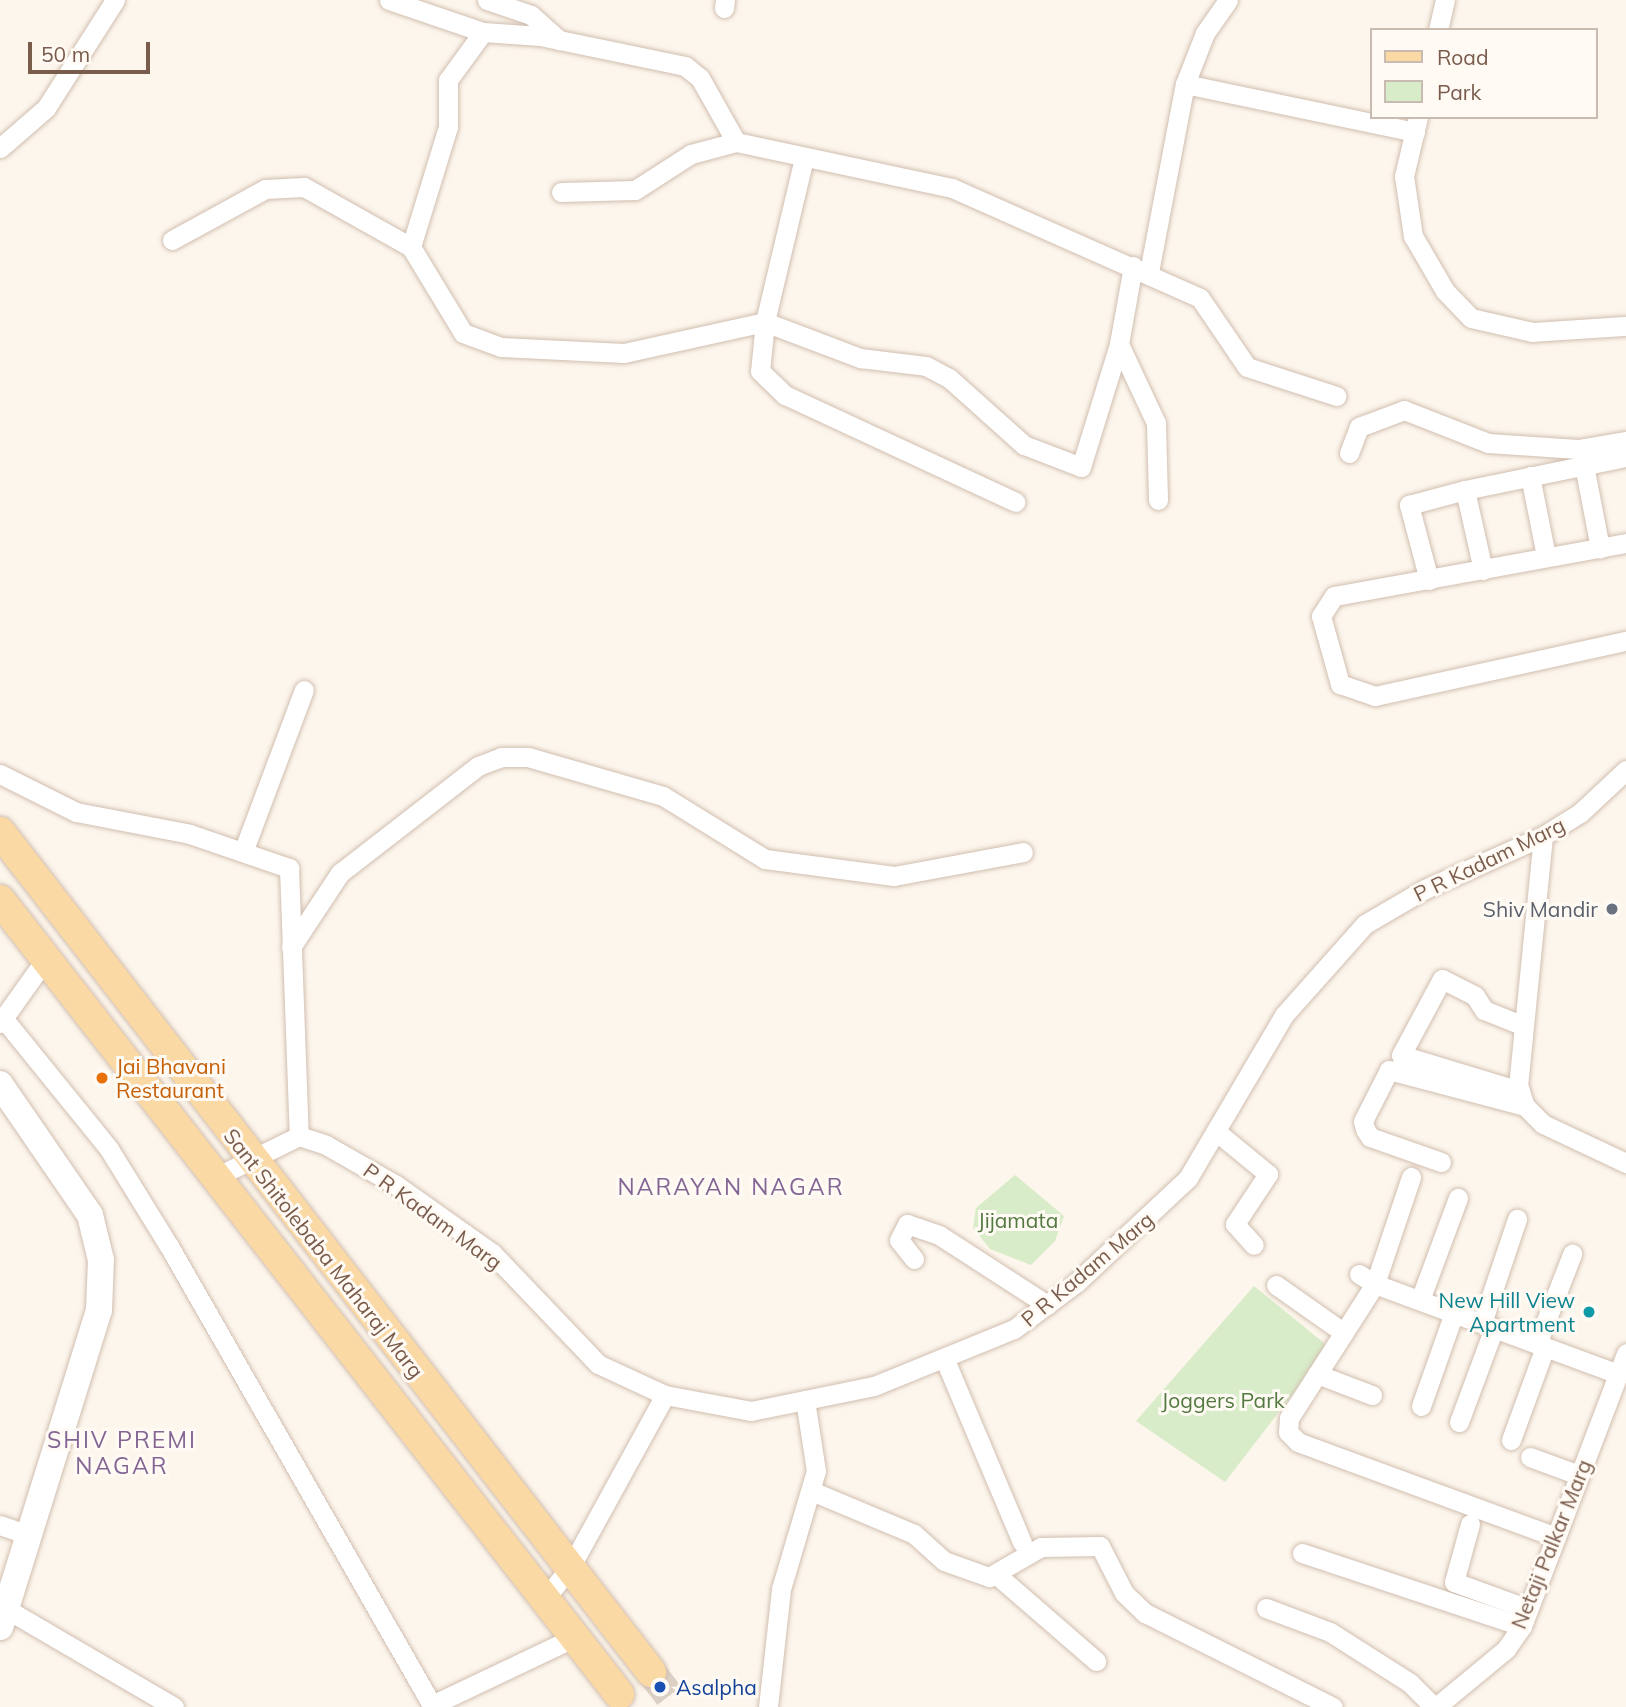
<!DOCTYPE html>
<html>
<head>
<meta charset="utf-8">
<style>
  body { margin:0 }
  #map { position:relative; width:1626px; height:1707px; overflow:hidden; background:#fdf6ec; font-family:Mulish,sans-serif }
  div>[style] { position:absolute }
  .green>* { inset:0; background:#d8ecc9 }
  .primary-tunnel>* { height:30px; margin-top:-15px; transform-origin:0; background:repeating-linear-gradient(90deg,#dcd0c4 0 30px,transparent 0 45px) }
  .roads { filter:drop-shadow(0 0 2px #d1beb0) drop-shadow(0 0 2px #d1beb0) }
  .street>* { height:19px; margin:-9.5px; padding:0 9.5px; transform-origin:9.5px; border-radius:9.5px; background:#fff }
  .secondary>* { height:26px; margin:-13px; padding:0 13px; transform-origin:13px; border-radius:13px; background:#fff }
  .primary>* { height:30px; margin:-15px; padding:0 15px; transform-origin:15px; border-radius:15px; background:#fbd9a5 }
  .dots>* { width:19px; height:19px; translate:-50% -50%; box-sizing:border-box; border:4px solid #fffaf3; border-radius:50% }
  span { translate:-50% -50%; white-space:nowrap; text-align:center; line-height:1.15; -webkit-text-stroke:6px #fffaf3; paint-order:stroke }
  .street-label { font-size:21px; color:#7a5c4d }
  .worship-label { font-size:21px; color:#5b616d }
  .right { translate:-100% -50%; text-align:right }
  .food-label { font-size:21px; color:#c56008 }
  .left { translate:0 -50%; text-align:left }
  .park-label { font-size:21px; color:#537a41 }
  .culture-label { font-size:21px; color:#0d838f }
  .transit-label { font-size:21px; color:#164399 }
  .neighbourhood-label { font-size:23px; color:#846695; letter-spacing:2px }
  .legend { position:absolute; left:1370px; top:28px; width:228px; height:91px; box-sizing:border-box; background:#fffaf3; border:2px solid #cabbb1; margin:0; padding:9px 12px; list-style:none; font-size:21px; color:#7a5c4d }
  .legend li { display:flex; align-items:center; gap:14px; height:35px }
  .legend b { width:35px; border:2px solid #cabbb1 }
  .scale { position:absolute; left:28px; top:42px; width:122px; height:32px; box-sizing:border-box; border:4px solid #7a5c4d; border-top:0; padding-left:9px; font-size:21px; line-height:24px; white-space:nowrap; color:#7a5c4d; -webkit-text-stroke:5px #fffaf3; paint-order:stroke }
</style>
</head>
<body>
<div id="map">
  <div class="green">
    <i style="clip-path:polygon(1015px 1175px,1064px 1216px,1055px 1241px,1031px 1265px,990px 1249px,973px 1228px,976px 1208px)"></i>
    <i style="clip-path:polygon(1254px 1286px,1329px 1347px,1225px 1482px,1136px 1421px)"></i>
  </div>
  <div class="primary-tunnel">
    <i style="left:651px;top:1672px;width:44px;rotate:52.4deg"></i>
  </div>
  <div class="roads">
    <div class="street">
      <i style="left:389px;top:0;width:99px;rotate:18.8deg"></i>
      <i style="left:483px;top:32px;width:57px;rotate:4deg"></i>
      <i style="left:540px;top:36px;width:148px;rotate:11.7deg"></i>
      <i style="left:685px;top:66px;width:19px;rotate:39deg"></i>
      <i style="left:700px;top:78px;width:73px;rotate:60.6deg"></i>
      <i style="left:736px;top:142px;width:221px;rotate:12deg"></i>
      <i style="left:952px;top:188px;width:271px;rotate:23.9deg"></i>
      <i style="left:1200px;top:298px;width:83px;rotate:55.7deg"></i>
      <i style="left:1247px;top:367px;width:94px;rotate:18deg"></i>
      <i style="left:487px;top:0;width:46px;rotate:18.8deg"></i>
      <i style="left:531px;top:15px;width:38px;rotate:42deg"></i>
      <i style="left:724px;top:8px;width:8px;rotate:-83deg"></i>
      <i style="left:1438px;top:30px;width:31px;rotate:-77deg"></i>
      <i style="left:1185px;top:84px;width:235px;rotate:11.8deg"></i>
      <i style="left:1418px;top:117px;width:61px;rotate:103.3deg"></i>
      <i style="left:1404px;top:176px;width:61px;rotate:81.5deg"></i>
      <i style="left:1413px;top:236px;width:64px;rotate:59.8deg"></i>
      <i style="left:1445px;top:291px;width:37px;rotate:46deg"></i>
      <i style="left:1471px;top:318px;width:63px;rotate:12.9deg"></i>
      <i style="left:1532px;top:332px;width:94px;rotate:-3.7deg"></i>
      <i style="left:0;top:148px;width:61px;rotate:-41deg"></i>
      <i style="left:46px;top:108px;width:128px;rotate:-57.4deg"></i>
      <i style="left:804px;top:158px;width:169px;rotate:103.4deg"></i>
      <i style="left:765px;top:322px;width:49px;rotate:95.8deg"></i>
      <i style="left:760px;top:371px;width:35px;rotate:44deg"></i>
      <i style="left:785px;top:395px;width:254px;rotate:24.9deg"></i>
      <i style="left:561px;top:192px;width:74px;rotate:-1.5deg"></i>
      <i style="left:635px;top:190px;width:67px;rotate:-32.7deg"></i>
      <i style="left:691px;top:154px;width:47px;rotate:-14.9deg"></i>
      <i style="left:172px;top:240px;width:106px;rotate:-28.7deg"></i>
      <i style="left:265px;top:189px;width:39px;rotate:-3deg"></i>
      <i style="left:304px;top:187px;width:123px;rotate:29.3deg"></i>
      <i style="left:411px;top:247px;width:100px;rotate:58.8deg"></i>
      <i style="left:463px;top:333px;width:40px;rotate:20.2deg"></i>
      <i style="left:501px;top:347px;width:123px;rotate:2.8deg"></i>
      <i style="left:624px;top:353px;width:144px;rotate:-12.4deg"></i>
      <i style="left:765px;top:322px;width:102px;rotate:20.8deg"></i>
      <i style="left:860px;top:358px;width:66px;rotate:6.9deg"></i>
      <i style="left:926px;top:366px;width:26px;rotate:28deg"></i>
      <i style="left:949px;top:378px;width:101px;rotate:41.8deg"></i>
      <i style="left:1024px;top:445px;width:61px;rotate:21.1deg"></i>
      <i style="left:1081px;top:467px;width:129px;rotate:-72.8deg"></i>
      <i style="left:411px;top:247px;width:126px;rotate:-72.9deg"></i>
      <i style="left:448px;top:127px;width:47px;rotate:-90deg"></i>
      <i style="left:448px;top:80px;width:59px;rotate:-53.9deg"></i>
      <i style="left:1133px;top:266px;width:79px;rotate:100.2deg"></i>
      <i style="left:1119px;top:344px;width:87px;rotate:64.9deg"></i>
      <i style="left:1156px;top:423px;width:77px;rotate:88.5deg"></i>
      <i style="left:1149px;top:272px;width:191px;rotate:-79.2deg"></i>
      <i style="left:1185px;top:84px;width:55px;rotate:-68.6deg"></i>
      <i style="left:1205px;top:33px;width:40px;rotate:-55.1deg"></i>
      <i style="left:1349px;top:453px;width:28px;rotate:-69deg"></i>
      <i style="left:1359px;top:427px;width:48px;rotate:-20.7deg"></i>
      <i style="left:1404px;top:410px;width:90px;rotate:21.4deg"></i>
      <i style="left:1488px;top:443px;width:90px;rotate:3.8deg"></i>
      <i style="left:1578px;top:449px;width:49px;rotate:-9.5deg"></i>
      <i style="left:1584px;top:465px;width:85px;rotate:79.1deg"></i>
      <i style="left:1530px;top:476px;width:82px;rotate:78.7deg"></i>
      <i style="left:1626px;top:543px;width:297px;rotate:169.7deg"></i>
      <i style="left:1334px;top:596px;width:24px;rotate:123deg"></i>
      <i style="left:1321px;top:616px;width:71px;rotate:74.4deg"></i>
      <i style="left:1340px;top:684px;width:37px;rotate:19deg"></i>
      <i style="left:1375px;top:696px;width:257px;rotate:-12.4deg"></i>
      <i style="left:1483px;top:570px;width:82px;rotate:-102.7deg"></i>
      <i style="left:1465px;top:490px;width:164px;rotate:-11.6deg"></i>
      <i style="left:1429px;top:580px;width:78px;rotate:-104.9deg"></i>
      <i style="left:1409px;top:505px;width:58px;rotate:-15deg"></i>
      <i style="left:0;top:774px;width:85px;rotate:26.6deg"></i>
      <i style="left:76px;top:812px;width:116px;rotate:10.9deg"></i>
      <i style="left:190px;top:834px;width:105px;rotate:19deg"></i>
      <i style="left:289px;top:868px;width:268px;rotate:87.9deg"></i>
      <i style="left:1543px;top:836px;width:250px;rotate:95.7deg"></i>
      <i style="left:1518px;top:1085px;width:22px;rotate:72deg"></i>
      <i style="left:1525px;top:1106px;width:25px;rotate:45deg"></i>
      <i style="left:1543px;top:1124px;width:92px;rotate:25.2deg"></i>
      <i style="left:243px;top:852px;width:173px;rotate:-69.4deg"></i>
      <i style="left:291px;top:947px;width:89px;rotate:-56.5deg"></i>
      <i style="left:340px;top:873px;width:175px;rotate:-37.8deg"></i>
      <i style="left:478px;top:766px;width:25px;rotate:-21deg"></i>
      <i style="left:501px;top:757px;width:27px"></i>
      <i style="left:528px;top:757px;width:141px;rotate:16.1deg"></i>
      <i style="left:663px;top:796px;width:120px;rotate:31.7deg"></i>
      <i style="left:765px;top:859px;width:130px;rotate:7.5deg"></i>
      <i style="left:894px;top:876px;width:131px;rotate:-10.5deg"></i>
      <i style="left:3px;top:1018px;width:169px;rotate:51deg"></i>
      <i style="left:109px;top:1149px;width:114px;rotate:58.3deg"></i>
      <i style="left:169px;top:1246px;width:531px;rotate:60.2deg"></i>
      <i style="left:0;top:1023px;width:77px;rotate:-54.5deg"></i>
      <i style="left:1520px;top:1091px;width:124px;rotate:-163.2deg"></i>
      <i style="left:1401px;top:1055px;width:86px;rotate:-61.7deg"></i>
      <i style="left:1442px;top:979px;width:37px;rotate:27deg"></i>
      <i style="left:1475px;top:996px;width:17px;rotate:57deg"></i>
      <i style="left:1484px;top:1010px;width:43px;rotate:21.8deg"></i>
      <i style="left:1218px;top:1133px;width:65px;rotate:39.4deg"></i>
      <i style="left:1268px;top:1174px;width:60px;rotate:123.4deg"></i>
      <i style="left:1235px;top:1224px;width:28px;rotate:48deg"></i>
      <i style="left:1441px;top:1162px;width:75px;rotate:-160.6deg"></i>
      <i style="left:1370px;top:1137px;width:9px;rotate:-122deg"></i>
      <i style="left:1365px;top:1129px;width:8px;rotate:-104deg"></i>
      <i style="left:1363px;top:1121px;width:57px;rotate:-63deg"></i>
      <i style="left:1389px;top:1070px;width:141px;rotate:14.8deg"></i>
      <i style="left:216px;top:1177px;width:93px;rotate:-26.3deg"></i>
      <i style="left:299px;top:1136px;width:28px;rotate:18deg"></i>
      <i style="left:326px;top:1145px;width:81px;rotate:29.7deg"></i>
      <i style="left:396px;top:1185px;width:118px;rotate:35.3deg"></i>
      <i style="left:492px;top:1253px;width:153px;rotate:46.3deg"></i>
      <i style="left:598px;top:1364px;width:74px;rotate:24.8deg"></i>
      <i style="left:665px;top:1395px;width:87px;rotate:10.5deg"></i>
      <i style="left:751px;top:1411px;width:126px;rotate:-11.5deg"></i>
      <i style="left:874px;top:1386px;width:151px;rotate:-22.2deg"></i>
      <i style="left:1014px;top:1329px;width:79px;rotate:-36.7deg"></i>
      <i style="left:1077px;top:1282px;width:152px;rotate:-43.1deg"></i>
      <i style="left:1188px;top:1178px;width:189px;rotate:-59.5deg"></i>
      <i style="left:1284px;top:1015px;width:122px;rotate:-48.3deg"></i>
      <i style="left:1365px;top:924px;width:69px;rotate:-30.3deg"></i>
      <i style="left:1425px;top:889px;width:129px;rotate:-24.2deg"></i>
      <i style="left:1543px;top:836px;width:44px;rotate:-31.9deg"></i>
      <i style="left:1580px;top:813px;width:63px;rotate:-43.1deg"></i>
      <i style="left:914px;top:1259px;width:24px;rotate:-128deg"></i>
      <i style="left:899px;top:1240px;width:18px;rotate:-63deg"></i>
      <i style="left:907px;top:1224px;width:34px;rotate:19deg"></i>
      <i style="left:939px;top:1235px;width:129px;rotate:32.9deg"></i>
      <i style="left:1359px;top:1274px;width:19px;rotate:32deg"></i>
      <i style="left:1375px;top:1284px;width:113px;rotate:-71.4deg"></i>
      <i style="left:1276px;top:1285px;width:83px;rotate:35.2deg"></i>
      <i style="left:1420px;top:1300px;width:109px;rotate:-69.6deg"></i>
      <i style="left:1482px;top:1323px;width:110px;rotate:-71.4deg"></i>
      <i style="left:1537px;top:1344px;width:97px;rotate:-68.7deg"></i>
      <i style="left:945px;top:1360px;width:198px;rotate:67.1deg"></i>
      <i style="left:1317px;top:1374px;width:59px;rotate:20.9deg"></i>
      <i style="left:1421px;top:1406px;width:99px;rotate:-70.5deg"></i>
      <i style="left:1459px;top:1422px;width:100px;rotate:-69.6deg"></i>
      <i style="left:1511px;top:1440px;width:99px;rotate:-69.9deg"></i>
      <i style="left:1530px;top:1457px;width:52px;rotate:20.2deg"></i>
      <i style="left:814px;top:1492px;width:108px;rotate:22.8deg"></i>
      <i style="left:914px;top:1534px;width:40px;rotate:42deg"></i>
      <i style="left:944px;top:1561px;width:48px;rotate:19.6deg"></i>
      <i style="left:989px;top:1577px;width:60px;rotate:-30deg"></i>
      <i style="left:1041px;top:1547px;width:59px;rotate:-1deg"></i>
      <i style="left:1100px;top:1546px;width:53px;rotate:62.9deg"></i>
      <i style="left:1124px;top:1593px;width:29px;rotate:44deg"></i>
      <i style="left:1145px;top:1613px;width:210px;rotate:26.6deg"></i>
      <i style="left:1470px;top:1524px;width:60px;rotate:105.4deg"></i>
      <i style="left:1454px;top:1582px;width:79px;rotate:20deg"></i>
      <i style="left:0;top:1525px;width:31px;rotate:19deg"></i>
      <i style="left:1556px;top:1537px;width:275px;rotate:-159.8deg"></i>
      <i style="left:1298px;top:1442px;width:14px;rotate:-135deg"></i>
      <i style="left:1288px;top:1432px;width:14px;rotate:-86deg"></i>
      <i style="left:1289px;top:1418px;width:159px;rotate:-57.3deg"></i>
      <i style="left:1375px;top:1284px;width:259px;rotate:20.3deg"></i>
      <i style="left:1302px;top:1553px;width:232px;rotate:18.4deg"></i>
      <i style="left:998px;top:1576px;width:130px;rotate:40.9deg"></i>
      <i style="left:545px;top:1599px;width:42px;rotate:-51.8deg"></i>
      <i style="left:571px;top:1566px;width:195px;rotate:-61.2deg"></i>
      <i style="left:3px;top:1607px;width:198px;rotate:30.3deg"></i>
      <i style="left:1266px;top:1608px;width:68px;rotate:20.6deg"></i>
      <i style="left:1330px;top:1632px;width:95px;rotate:32.5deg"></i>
      <i style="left:1410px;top:1683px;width:34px;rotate:45deg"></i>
      <i style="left:432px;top:1705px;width:158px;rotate:-25.4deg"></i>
      <i style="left:768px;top:1707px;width:119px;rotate:-83.7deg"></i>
      <i style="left:781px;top:1589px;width:123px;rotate:-73.5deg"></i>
      <i style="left:816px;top:1471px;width:72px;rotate:-98.8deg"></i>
      <i style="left:1436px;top:1707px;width:91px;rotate:-39.6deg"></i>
      <i style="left:1506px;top:1649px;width:28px;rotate:-55deg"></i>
      <i style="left:1522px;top:1626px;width:292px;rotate:-69.1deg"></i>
    </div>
    <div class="secondary">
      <i style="left:0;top:1084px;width:159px;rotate:55.5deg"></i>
      <i style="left:90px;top:1215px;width:46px;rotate:76.3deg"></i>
      <i style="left:101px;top:1260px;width:50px;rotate:92.3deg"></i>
      <i style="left:99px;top:1310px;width:332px;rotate:107.3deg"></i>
    </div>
    <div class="primary">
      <i style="left:0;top:832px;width:1063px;rotate:52.22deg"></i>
      <i style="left:0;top:900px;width:1007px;rotate:52.06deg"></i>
    </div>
  </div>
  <div class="dots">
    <i style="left:1612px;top:909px;background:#6b7280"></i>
    <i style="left:102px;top:1078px;background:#e8710a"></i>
    <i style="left:1589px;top:1312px;background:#0f9aa8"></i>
    <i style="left:660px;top:1687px;background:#1a4fb4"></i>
  </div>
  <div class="street-label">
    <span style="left:1489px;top:859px;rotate:-26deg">P R Kadam Marg</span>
    <span style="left:433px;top:1216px;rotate:36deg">P R Kadam Marg</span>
    <span style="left:324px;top:1253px;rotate:52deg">Sant Shitolebaba Maharaj Marg</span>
    <span style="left:1087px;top:1269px;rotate:-40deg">P R Kadam Marg</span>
    <span style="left:1551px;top:1544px;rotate:-68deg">Netaji Palkar Marg</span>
  </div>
  <div class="worship-label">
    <span class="right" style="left:1598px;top:909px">Shiv Mandir</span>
  </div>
  <div class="food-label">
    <span class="left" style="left:116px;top:1078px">Jai Bhavani<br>Restaurant</span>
  </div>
  <div class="park-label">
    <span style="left:1018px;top:1220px">Jijamata</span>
    <span style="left:1223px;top:1400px">Joggers Park</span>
  </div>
  <div class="culture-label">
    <span class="right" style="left:1575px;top:1312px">New Hill View<br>Apartment</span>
  </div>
  <div class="transit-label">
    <span class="left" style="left:676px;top:1687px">Asalpha</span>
  </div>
  <div class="neighbourhood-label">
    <span style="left:731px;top:1187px">NARAYAN NAGAR</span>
    <span style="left:122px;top:1453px">SHIV PREMI<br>NAGAR</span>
  </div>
  <ul class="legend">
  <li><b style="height:9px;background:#fbd9a5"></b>Road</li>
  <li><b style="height:19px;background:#d8ecc9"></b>Park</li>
  </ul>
  <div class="scale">50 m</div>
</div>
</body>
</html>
